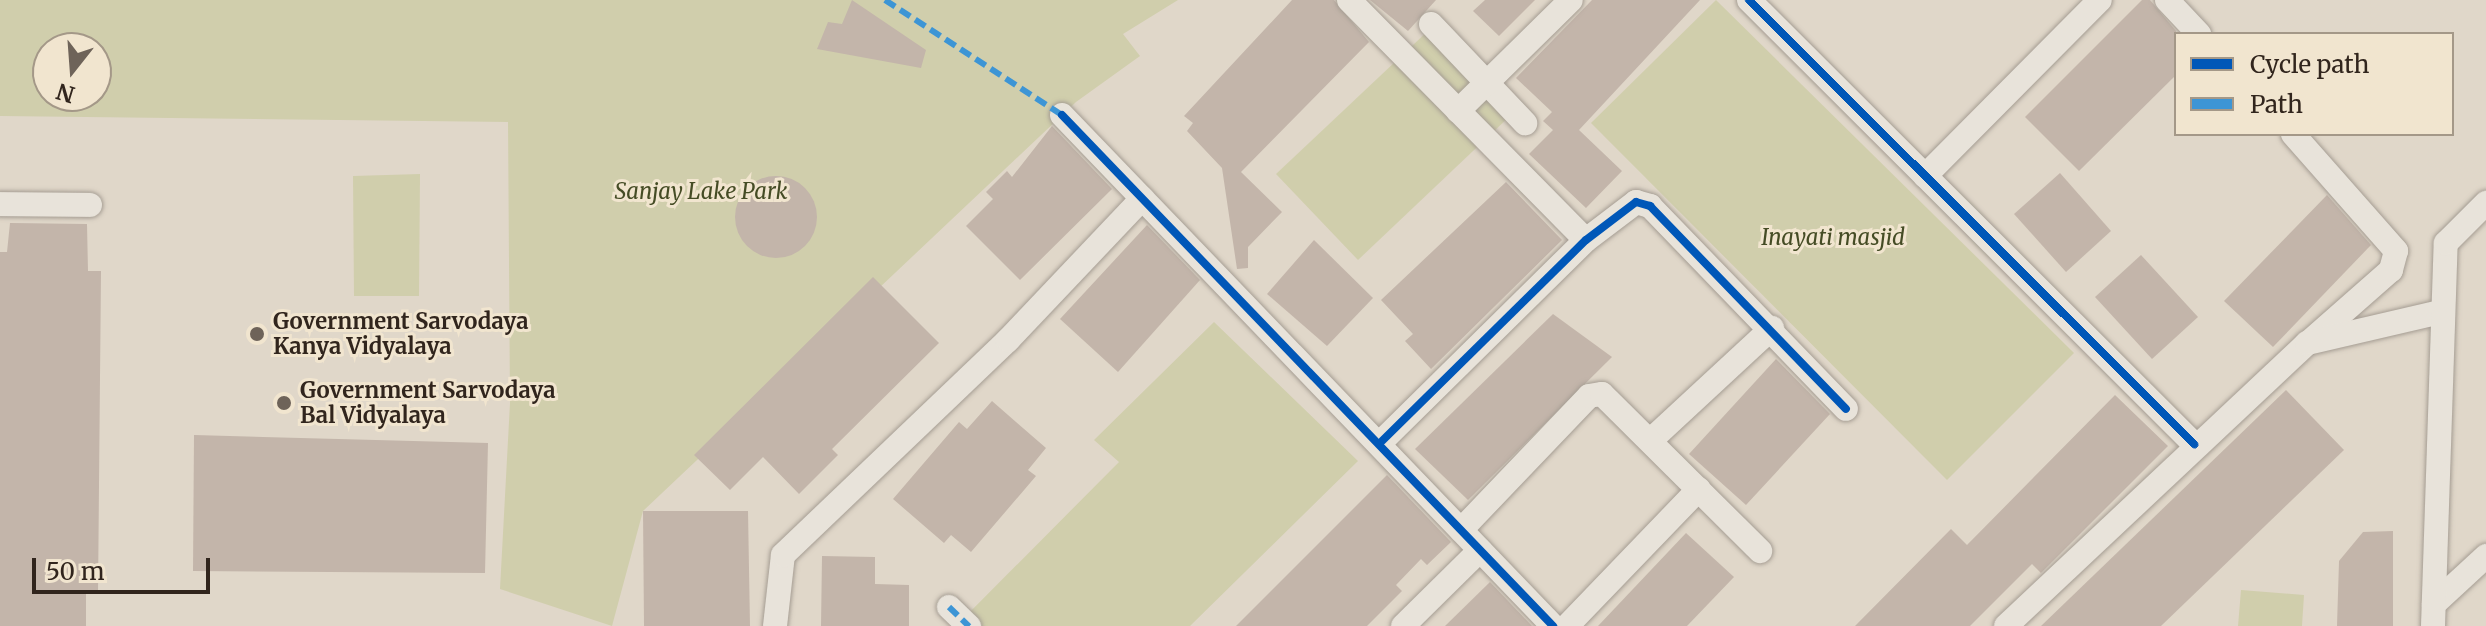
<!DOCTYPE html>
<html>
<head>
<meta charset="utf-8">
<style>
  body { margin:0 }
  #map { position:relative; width:2486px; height:626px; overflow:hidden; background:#e0d7c9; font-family:Merriweather,serif }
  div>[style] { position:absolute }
  .green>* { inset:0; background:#d0ceac }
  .building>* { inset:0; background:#c3b5aa }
  .round { border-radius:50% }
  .roads { filter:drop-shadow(0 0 2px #a59d93) drop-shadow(0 0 2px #a59d93) }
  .street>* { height:24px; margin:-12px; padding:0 12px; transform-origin:12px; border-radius:12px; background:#e8e3da }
  .quiet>* { height:6px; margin-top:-3px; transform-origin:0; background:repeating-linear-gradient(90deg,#3d95d5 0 12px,transparent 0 18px) }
  .cycleway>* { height:8px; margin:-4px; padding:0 4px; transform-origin:4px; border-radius:4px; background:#0057b8 }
  .dots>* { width:22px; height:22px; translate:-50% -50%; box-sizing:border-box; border:4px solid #f1e5cf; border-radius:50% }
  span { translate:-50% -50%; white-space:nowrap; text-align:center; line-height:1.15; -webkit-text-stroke:6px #f1e5cf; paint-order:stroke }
  .park-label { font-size:22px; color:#454c25; font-style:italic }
  .poi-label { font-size:22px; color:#31251d; font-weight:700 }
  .left { translate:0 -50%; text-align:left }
  .legend { position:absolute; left:2174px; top:32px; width:280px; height:104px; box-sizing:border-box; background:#f1e5cf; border:2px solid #a49888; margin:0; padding:10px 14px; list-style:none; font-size:24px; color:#31251d }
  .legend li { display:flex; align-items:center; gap:16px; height:40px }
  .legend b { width:40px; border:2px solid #a49888 }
  .north { position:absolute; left:32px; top:32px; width:80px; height:80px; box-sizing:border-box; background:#f1e5cf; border:2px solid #a49888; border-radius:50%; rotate:197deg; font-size:22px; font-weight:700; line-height:32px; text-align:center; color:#31251d }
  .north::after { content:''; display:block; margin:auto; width:28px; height:36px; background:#6e6359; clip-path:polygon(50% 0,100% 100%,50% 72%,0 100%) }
  .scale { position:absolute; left:32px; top:558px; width:178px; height:36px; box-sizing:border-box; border:4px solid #31251d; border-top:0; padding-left:10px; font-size:24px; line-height:28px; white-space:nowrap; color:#31251d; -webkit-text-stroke:6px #f1e5cf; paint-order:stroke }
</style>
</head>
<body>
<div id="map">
  <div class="green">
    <i style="clip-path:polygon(evenodd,0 0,1178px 0,1123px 34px,1140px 56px,1076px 102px,643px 511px,612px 626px,500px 589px,510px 403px,508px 122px,0 116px,0 0,48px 48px,96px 48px,96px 96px,48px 96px,48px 48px)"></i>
    <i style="clip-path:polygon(1716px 0,2074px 353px,1947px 480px,1591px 123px)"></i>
    <i style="clip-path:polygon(1430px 29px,1511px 115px,1358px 260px,1276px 174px)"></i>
    <i style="clip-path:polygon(420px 174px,419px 296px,354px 296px,353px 176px)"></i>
    <i style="clip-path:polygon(1214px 322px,1358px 461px,1190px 626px,956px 626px,1119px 462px,1094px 440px)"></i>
    <i style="clip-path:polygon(2241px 590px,2304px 595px,2302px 626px,2238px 626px)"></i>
  </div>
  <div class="building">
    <i style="clip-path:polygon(852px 0,926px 50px,921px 68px,817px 49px,828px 22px,842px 24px)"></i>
    <i style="clip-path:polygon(1292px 0,1334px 0,1369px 42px,1241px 172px,1282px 212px,1248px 247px,1248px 268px,1237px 269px,1222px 168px,1187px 131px,1193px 123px,1184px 116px)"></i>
    <i style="clip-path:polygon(1370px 0,1436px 0,1408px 31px)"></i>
    <i style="clip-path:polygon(1485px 0,1535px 0,1499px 36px,1473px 11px)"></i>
    <i style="clip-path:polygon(1592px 0,1700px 0,1579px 130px,1622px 171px,1586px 208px,1529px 154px,1553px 130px,1543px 121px,1552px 112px,1516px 78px)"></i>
    <i style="clip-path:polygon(2142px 0,2150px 0,2176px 31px,2176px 75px,2079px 171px,2025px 117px)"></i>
    <i style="clip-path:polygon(1052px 126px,1112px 189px,1020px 280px,966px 226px,993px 199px,986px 192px,1007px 171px,1012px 177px)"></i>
    <i style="clip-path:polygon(2060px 173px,2111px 231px,2066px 272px,2014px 214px)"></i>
    <i class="round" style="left:735px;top:176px;width:82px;height:82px"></i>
    <i style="clip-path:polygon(1506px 182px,1562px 240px,1431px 369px,1405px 341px,1413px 334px,1381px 300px)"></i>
    <i style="clip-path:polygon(2327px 195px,2371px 245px,2273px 347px,2224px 301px)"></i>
    <i style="clip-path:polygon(10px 223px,87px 224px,88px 271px,101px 271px,98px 594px,86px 594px,86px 626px,0 626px,0 252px,7px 252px)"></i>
    <i style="clip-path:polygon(1147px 225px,1200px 280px,1118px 372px,1060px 319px)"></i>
    <i style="clip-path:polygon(1314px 240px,1373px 298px,1327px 346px,1267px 294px)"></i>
    <i style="clip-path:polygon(2141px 255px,2198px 317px,2152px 359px,2095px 297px)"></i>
    <i style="clip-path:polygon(873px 277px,939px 343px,832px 449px,838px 455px,799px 494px,763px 457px,730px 490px,694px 455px)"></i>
    <i style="clip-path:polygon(1553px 314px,1612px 357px,1468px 500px,1415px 449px)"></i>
    <i style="clip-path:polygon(1776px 359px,1830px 414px,1746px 505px,1689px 454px)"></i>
    <i style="clip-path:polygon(2286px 390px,2344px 450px,2161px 626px,2041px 626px)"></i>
    <i style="clip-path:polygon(2115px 395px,2168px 446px,2041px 573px,2032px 564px,1970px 626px,1855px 626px,1951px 529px,1967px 545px)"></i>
    <i style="clip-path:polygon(992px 401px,1046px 448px,1028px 470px,1036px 476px,971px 552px,951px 535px,944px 543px,893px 499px,959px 422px,967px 429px)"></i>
    <i style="clip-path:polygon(194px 435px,488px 443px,485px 573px,193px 571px)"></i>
    <i style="clip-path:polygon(1387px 475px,1451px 542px,1427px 565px,1421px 559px,1396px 585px,1402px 591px,1367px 626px,1236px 626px)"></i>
    <i style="clip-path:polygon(643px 511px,748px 511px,750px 626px,644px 626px)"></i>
    <i style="clip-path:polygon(2393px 531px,2393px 626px,2337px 626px,2339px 561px,2363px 532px)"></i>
    <i style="clip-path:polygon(1686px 533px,1734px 577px,1687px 626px,1598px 626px)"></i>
    <i style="clip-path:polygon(822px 556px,875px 557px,875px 584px,909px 585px,909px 626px,821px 626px)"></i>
    <i style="clip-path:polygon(1490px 582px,1532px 626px,1445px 626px)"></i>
  </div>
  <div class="roads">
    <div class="street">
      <i style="left:1349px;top:0;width:337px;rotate:45.4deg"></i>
      <i style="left:1749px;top:0;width:629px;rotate:44.94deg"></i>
      <i style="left:2167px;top:0;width:47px;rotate:46.7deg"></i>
      <i style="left:1431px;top:24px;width:137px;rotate:46.5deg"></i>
      <i style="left:1458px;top:111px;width:158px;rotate:-44.5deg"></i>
      <i style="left:1062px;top:115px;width:709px;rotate:46.14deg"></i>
      <i style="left:2293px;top:134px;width:156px;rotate:48.6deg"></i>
      <i style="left:2396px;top:251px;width:20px;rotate:105deg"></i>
      <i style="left:2391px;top:270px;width:109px;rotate:138.7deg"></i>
      <i style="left:1925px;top:176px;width:248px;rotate:-45.2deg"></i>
      <i style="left:0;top:204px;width:90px;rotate:0.6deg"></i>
      <i style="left:1651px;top:440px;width:165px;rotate:-42.8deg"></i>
      <i style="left:1382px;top:441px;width:286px;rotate:-44.6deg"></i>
      <i style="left:1586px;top:240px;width:63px;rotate:-37.2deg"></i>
      <i style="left:1636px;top:202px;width:15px;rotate:16deg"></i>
      <i style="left:1650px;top:206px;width:282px;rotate:46deg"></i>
      <i style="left:1461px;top:530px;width:185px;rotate:-46.3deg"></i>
      <i style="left:1589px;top:396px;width:13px;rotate:-9deg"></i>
      <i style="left:1602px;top:394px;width:223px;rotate:44.8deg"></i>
      <i style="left:2434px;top:604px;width:71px;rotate:-42.7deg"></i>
      <i style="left:949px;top:607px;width:28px;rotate:44deg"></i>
      <i style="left:775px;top:626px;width:71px;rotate:-83.6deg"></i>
      <i style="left:783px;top:555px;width:311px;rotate:-43.7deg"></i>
      <i style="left:1008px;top:340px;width:195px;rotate:-46.5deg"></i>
      <i style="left:1403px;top:626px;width:108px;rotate:-44.6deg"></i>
      <i style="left:1567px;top:626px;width:190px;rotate:-46.1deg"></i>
      <i style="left:2006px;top:626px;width:413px;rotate:-43.2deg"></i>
      <i style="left:2307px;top:343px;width:137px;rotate:-13.1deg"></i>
      <i style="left:2433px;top:626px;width:383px;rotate:-88.1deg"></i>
      <i style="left:2446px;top:243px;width:57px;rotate:-45deg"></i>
    </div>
  </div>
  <div class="quiet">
    <i style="left:885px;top:0;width:211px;rotate:33deg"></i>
    <i style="left:949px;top:607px;width:28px;rotate:44deg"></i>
  </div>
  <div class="cycleway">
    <i style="left:1749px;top:0;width:629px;rotate:44.94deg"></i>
    <i style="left:1062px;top:115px;width:709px;rotate:46.14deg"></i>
    <i style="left:1382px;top:441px;width:286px;rotate:-44.6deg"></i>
    <i style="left:1586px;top:240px;width:63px;rotate:-37.2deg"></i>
    <i style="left:1636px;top:202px;width:15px;rotate:16deg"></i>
    <i style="left:1650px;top:206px;width:282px;rotate:46deg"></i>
  </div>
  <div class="dots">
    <i style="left:257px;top:334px;background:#6e6359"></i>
    <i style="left:284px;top:403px;background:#6e6359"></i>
  </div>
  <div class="park-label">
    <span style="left:701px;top:192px">Sanjay Lake Park</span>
    <span style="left:1833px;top:238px">Inayati masjid</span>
  </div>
  <div class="poi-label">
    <span class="left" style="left:273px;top:334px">Government Sarvodaya<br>Kanya Vidyalaya</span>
    <span class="left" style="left:300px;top:403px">Government Sarvodaya<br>Bal Vidyalaya</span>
  </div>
  <ul class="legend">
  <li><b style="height:10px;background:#0057b8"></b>Cycle path</li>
  <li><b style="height:10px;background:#3d95d5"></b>Path</li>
  </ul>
  <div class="north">N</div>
  <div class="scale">50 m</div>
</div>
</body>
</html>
